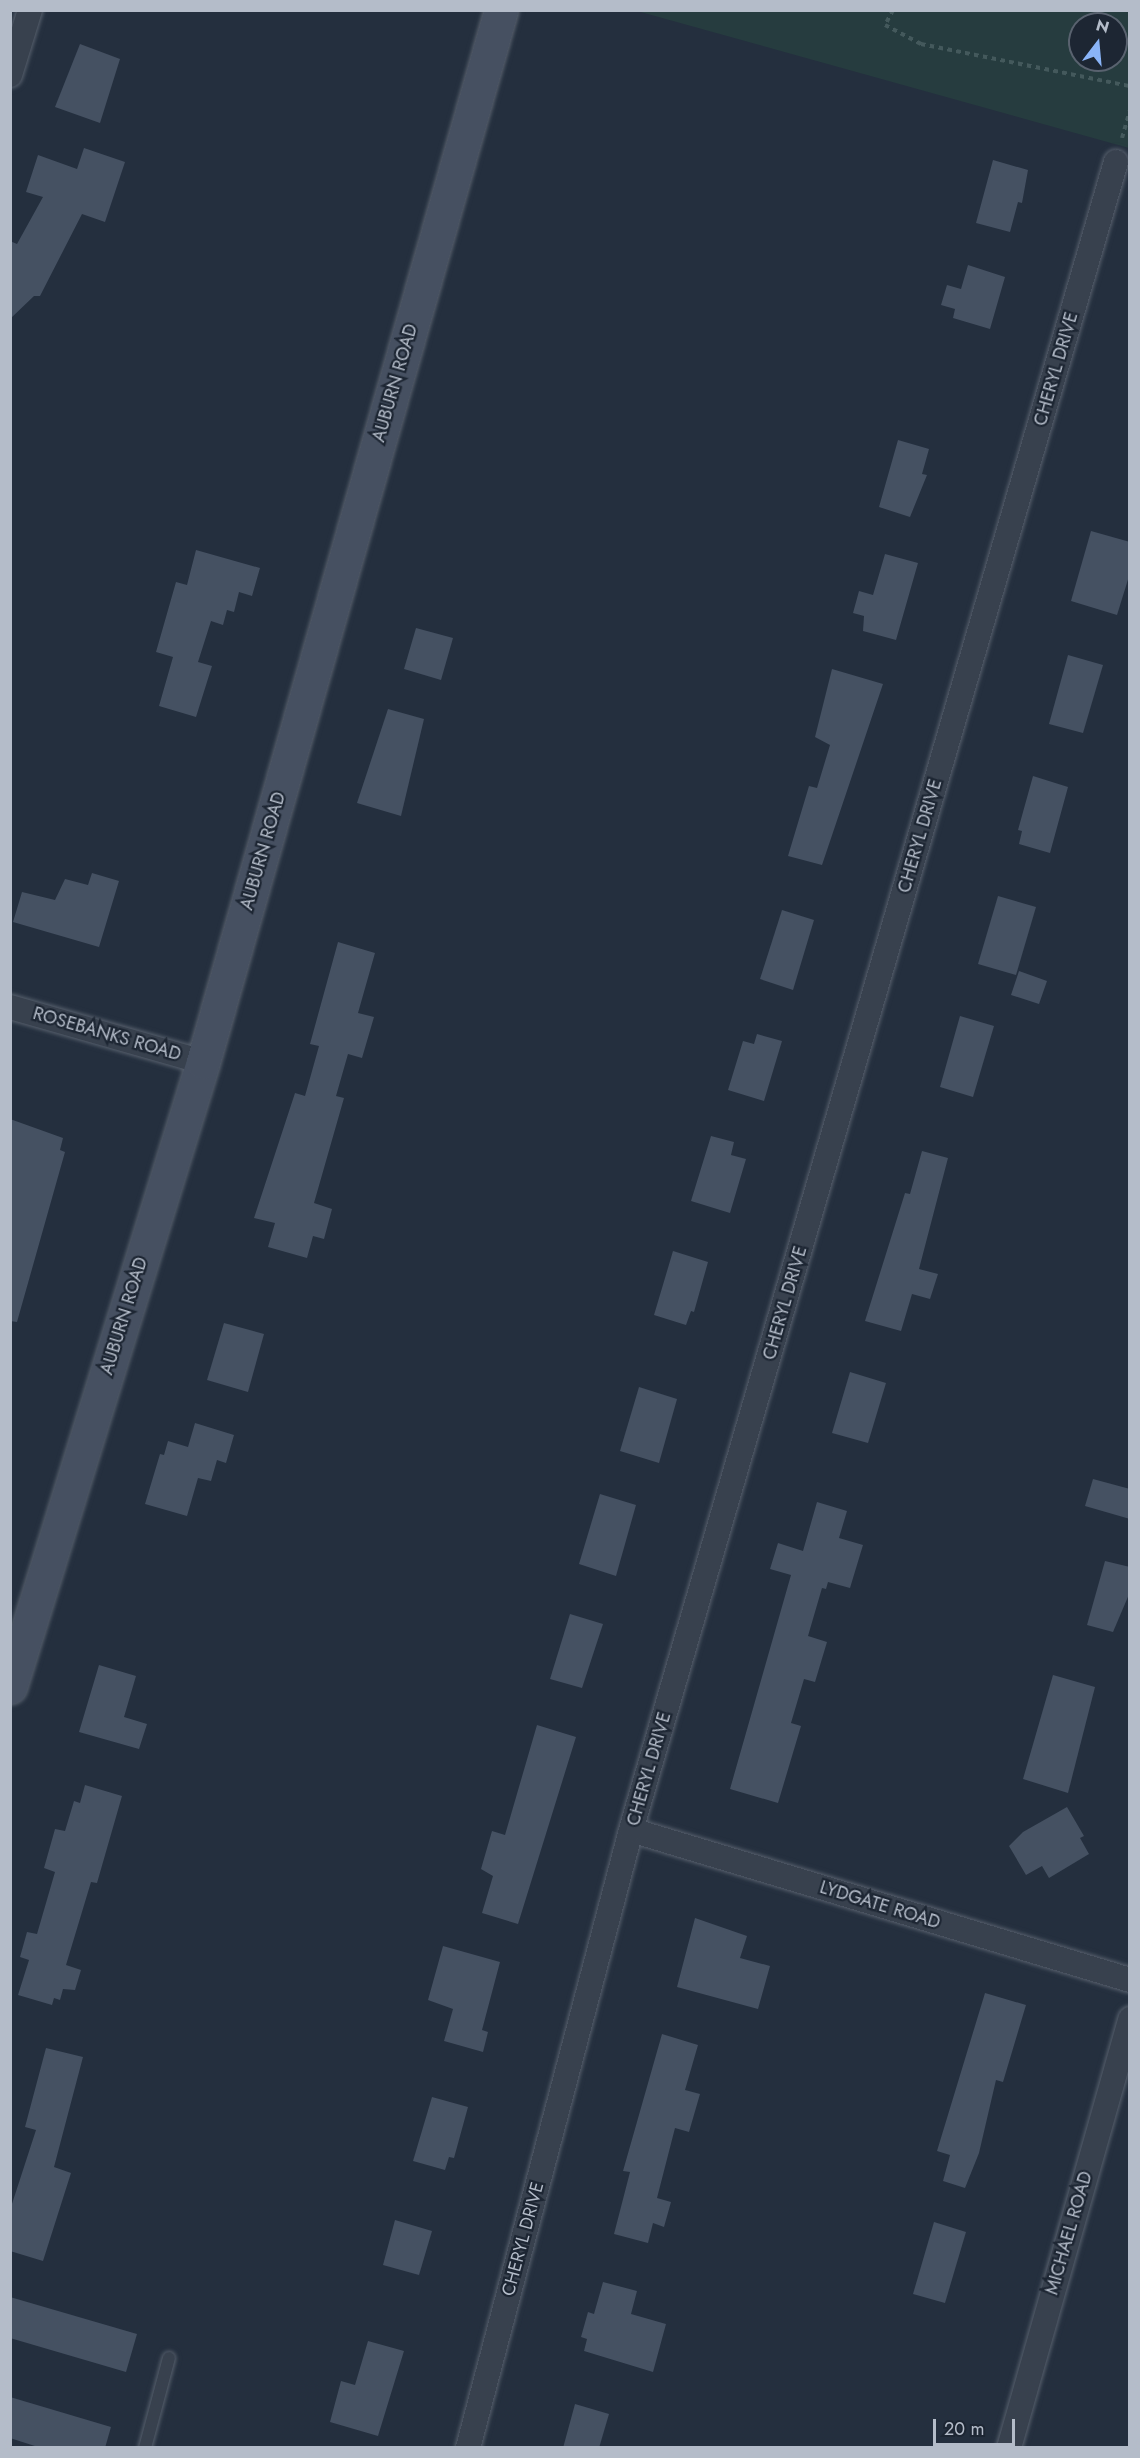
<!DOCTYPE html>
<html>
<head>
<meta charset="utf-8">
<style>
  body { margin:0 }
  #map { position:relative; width:1140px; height:2458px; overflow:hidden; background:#242f3e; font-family:Jost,sans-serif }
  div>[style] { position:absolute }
  .green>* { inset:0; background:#263c3f }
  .building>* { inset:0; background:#455162 }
  .path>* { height:4px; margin-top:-2px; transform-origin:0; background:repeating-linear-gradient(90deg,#44595c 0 4.5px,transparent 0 9px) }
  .roads { filter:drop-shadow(0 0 2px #565f6c) drop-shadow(0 0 2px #565f6c) }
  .lane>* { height:12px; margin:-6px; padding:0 6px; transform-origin:6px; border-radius:6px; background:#38414e }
  .street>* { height:24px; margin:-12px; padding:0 12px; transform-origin:12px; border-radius:12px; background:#38414e }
  .secondary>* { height:33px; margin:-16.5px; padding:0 16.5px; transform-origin:16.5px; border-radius:16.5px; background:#465061 }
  span { translate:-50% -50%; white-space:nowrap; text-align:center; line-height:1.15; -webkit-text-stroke:4.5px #1d2633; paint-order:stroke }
  .street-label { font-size:18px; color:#b4bcc9 }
  .frame { position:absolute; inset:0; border:12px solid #b4bcc9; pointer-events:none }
  .north { position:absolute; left:1068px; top:12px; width:60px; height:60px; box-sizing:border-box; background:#1d2633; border:2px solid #59626f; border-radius:50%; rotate:16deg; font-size:16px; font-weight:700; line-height:24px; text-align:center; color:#b4bcc9 }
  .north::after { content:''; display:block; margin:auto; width:21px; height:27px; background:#8ab4f8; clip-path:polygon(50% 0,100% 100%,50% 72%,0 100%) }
  .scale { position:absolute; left:933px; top:2419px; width:82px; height:27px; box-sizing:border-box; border:3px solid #b4bcc9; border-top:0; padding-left:8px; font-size:18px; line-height:21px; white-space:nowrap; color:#b4bcc9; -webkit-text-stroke:4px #1d2633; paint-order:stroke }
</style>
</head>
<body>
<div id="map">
  <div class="green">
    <i style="clip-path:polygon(evenodd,637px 11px,1129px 11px,1129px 148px,637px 11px,1080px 24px,1116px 24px,1116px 60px,1080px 60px,1080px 24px)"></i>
  </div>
  <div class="building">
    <i style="clip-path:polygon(80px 44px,120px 59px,100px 123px,55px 107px)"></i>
    <i style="clip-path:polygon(84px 148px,125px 162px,105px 222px,82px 214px,40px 296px,34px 296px,10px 319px,10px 241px,17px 244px,43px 197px,26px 192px,38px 155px,77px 169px)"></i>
    <i style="clip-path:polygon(993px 160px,1028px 170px,1022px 203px,1018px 202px,1010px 232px,976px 223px)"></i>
    <i style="clip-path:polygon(968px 265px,1005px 277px,990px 329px,953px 318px,955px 309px,941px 305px,947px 285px,961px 289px)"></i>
    <i style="clip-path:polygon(898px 440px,929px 449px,922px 474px,927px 475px,910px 517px,879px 507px)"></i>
    <i style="clip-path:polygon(1091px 531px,1130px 542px,1130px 573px,1117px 615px,1071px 601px)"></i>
    <i style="clip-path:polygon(196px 550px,260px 568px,252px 596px,239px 592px,234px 612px,227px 610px,223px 625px,211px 621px,198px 662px,212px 666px,196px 717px,159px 706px,173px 657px,156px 652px,176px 582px,187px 585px)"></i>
    <i style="clip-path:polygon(885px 554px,918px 563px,896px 640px,863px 631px,864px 616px,853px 613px,859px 591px,873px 595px)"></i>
    <i style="clip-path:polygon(416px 628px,453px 638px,441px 680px,404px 669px)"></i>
    <i style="clip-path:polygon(1068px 655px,1103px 665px,1083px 733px,1049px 724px)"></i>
    <i style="clip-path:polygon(832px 669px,883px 684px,822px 865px,788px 856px,809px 786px,817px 788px,830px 745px,815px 737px)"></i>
    <i style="clip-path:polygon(388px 709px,424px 719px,401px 816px,357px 803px)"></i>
    <i style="clip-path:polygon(1033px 776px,1068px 787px,1050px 853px,1019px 844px,1022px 831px,1018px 830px)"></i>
    <i style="clip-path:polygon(92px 873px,119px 881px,99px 947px,13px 922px,22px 892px,55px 900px,65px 879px,88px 885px)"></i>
    <i style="clip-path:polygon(998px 896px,1036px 907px,1016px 975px,978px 964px)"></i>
    <i style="clip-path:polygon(782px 910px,814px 920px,793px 990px,760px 979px)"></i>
    <i style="clip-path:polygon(338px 942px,375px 953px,358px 1013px,374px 1017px,362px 1058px,348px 1054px,336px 1096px,344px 1098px,314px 1203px,332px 1209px,324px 1239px,313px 1236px,307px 1258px,268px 1247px,275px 1223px,254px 1218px,295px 1093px,305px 1096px,319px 1046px,310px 1044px)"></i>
    <i style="clip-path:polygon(1019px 971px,1047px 981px,1039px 1004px,1011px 995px)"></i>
    <i style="clip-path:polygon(960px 1016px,994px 1026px,973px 1097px,940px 1087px)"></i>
    <i style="clip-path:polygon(757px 1034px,782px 1041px,764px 1101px,728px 1090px,743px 1041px,754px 1044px)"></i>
    <i style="clip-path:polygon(10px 1119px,63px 1138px,60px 1150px,65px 1152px,17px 1322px,10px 1321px)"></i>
    <i style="clip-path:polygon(711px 1136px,734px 1142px,731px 1155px,746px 1159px,730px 1213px,691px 1201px)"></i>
    <i style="clip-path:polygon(922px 1151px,948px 1158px,919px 1269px,938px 1274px,930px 1299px,912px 1294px,901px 1331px,865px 1321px,905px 1193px,910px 1194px)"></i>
    <i style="clip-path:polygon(673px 1251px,708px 1262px,694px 1312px,691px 1311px,686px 1325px,654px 1315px)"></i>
    <i style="clip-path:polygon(224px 1323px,264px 1334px,248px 1392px,207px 1380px)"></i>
    <i style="clip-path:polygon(850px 1372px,886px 1383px,868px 1443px,832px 1433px)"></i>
    <i style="clip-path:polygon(639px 1387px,677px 1399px,659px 1463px,620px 1451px)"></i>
    <i style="clip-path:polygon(195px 1423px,234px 1435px,226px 1463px,217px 1460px,211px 1481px,198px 1478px,187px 1516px,145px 1504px,160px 1454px,164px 1455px,168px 1441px,188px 1447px)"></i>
    <i style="clip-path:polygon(1093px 1479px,1130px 1489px,1130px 1519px,1085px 1506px)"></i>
    <i style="clip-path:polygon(600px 1494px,636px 1505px,616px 1576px,579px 1564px)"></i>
    <i style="clip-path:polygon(817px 1502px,847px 1511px,839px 1538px,863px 1545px,850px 1588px,828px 1582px,826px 1589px,822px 1588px,808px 1636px,827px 1642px,815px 1682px,804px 1679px,791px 1723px,801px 1726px,778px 1803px,730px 1789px,791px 1575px,770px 1569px,778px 1543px,803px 1551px)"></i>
    <i style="clip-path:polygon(1105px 1561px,1130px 1567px,1130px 1592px,1113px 1632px,1087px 1625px)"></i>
    <i style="clip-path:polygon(570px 1614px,603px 1624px,582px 1688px,550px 1679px)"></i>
    <i style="clip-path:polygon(99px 1665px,136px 1676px,124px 1717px,147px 1724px,139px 1749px,79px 1732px)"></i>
    <i style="clip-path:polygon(1053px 1675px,1095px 1687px,1068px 1793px,1023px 1779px)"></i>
    <i style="clip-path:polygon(537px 1725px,576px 1737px,518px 1924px,482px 1913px,493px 1876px,481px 1869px,492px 1831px,505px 1835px)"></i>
    <i style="clip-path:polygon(85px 1785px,122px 1796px,97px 1883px,91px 1882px,66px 1965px,81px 1970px,75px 1990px,63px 1989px,60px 2000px,54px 1998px,52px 2005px,18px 1995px,29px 1960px,20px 1957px,27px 1932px,37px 1934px,55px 1872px,44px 1868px,55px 1829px,65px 1831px,74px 1801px,80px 1803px)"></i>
    <i style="clip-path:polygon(1067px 1807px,1084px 1836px,1080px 1838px,1089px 1854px,1049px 1878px,1042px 1866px,1026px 1875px,1009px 1846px,1023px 1832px)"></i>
    <i style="clip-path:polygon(695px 1918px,747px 1936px,740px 1958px,770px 1966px,758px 2009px,677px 1987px)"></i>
    <i style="clip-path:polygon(443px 1946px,500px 1962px,482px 2030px,488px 2032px,483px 2052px,444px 2041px,453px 2009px,428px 2000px)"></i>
    <i style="clip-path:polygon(985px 1993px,1026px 2005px,1003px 2082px,996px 2080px,979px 2153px,965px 2188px,943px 2181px,950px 2155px,937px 2151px)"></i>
    <i style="clip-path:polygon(662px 2034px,698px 2045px,685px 2090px,700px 2094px,689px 2132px,675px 2128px,657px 2198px,671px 2202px,664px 2227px,653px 2223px,648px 2243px,614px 2234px,630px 2172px,623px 2171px)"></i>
    <i style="clip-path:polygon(46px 2048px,83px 2057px,54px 2167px,71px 2173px,43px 2261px,10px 2251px,10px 2210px,36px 2130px,25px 2127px)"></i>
    <i style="clip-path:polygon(432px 2097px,468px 2107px,454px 2158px,449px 2157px,445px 2170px,413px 2161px)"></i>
    <i style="clip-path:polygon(395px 2220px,432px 2231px,419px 2275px,383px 2265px)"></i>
    <i style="clip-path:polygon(934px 2222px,966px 2232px,945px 2303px,913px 2294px)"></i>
    <i style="clip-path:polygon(603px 2282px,637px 2291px,631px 2314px,666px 2324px,653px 2372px,584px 2351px,587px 2339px,581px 2337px,588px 2312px,594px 2314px)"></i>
    <i style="clip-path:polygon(10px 2297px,137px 2334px,126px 2372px,10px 2338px)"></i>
    <i style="clip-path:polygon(368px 2341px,404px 2351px,378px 2436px,330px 2422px,341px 2381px,355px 2385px)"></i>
    <i style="clip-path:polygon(10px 2397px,111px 2427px,105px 2448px,41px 2448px,10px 2438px)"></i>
    <i style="clip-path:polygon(575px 2404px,609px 2414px,599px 2448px,563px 2448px)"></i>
  </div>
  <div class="path">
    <i style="left:893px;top:10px;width:17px;rotate:118deg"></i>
    <i style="left:885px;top:25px;width:41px;rotate:27.8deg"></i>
    <i style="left:921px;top:44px;width:213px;rotate:11.4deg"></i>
    <i style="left:1122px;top:138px;width:29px;rotate:-74deg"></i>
  </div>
  <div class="roads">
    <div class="lane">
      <i style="left:145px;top:2448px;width:93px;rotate:-75.1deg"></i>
    </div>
    <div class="street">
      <i style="left:10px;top:75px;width:68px;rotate:-72.9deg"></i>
      <i style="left:10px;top:1007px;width:201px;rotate:15.9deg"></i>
      <i style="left:631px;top:1830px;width:521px;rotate:16.73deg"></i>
      <i style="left:468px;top:2448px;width:639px;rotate:-75.22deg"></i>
      <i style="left:631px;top:1830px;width:1737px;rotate:-73.79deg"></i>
      <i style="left:1009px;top:2448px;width:446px;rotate:-74.2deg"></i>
    </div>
    <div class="secondary">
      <i style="left:10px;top:1687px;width:654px;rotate:-72.84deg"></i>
      <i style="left:203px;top:1062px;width:1093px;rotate:-74.18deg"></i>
    </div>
  </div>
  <div class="street-label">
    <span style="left:1056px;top:369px;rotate:-74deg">CHERYL DRIVE</span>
    <span style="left:395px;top:383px;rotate:-74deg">AUBURN ROAD</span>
    <span style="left:920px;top:836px;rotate:-74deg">CHERYL DRIVE</span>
    <span style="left:263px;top:851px;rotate:-74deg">AUBURN ROAD</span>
    <span style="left:107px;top:1034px;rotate:16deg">ROSEBANKS ROAD</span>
    <span style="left:785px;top:1303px;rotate:-74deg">CHERYL DRIVE</span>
    <span style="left:124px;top:1316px;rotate:-73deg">AUBURN ROAD</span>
    <span style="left:649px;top:1769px;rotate:-74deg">CHERYL DRIVE</span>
    <span style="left:880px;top:1905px;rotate:17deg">LYDGATE ROAD</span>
    <span style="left:1069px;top:2233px;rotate:-74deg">MICHAEL ROAD</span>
    <span style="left:523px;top:2239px;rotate:-75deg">CHERYL DRIVE</span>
  </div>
  <div class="frame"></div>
  <div class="north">N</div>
  <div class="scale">20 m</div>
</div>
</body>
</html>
